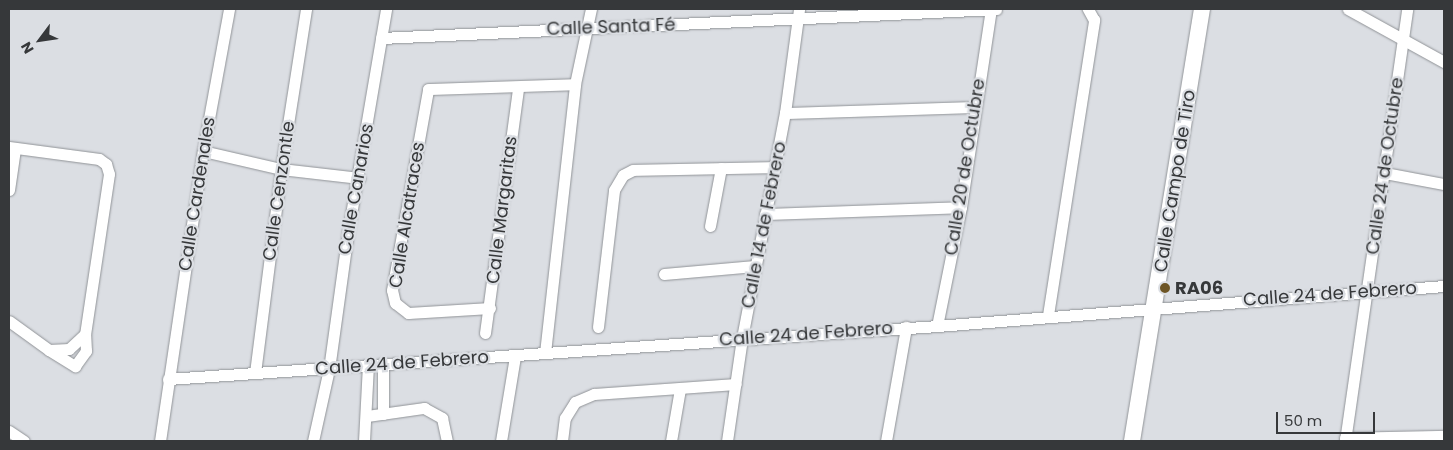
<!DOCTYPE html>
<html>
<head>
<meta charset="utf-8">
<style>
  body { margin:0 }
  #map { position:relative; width:1453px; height:450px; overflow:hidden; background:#dbdee3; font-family:Poppins,sans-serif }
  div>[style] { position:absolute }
  .roads { filter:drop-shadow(0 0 1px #909397) drop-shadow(0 0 1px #909397) }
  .street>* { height:11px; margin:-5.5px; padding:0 5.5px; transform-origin:5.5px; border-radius:5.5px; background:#fff }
  .secondary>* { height:16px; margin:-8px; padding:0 8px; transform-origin:8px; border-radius:8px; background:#fff }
  .dots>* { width:14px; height:14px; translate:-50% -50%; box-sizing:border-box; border:2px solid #dbdee3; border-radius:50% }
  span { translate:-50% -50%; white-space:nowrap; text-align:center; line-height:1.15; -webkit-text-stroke:4.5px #dbdee3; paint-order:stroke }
  .street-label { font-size:18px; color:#36383a }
  .poi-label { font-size:18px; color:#36383a; font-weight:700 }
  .left { translate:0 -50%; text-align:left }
  .frame { position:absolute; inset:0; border:10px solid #36383a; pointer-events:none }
  .north { position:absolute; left:15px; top:15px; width:50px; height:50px; -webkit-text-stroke:4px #dbdee3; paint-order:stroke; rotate:239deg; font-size:14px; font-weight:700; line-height:20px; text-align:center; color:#36383a }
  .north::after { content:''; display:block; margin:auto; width:18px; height:22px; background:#36383a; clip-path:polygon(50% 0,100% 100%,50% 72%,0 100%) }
  .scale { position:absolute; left:1276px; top:412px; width:99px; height:22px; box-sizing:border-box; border:2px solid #36383a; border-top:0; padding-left:6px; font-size:15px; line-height:18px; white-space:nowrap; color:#36383a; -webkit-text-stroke:4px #dbdee3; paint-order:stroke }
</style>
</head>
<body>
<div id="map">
  <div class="roads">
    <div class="street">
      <i style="left:1348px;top:9px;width:110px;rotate:28.9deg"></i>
      <i style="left:381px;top:38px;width:616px;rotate:-2.7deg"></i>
      <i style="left:785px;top:113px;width:191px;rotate:-1.8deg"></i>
      <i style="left:9px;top:147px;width:91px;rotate:7.6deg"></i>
      <i style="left:99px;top:159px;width:9px;rotate:36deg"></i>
      <i style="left:106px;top:164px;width:10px;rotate:73deg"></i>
      <i style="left:109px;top:174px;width:162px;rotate:98.5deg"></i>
      <i style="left:85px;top:334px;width:22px;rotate:137deg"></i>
      <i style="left:69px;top:349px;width:20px;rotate:177deg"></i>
      <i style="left:49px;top:350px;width:49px;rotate:-144.1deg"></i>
      <i style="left:203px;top:151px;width:80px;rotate:13deg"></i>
      <i style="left:281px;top:169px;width:79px;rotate:6.6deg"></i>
      <i style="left:1385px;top:173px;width:60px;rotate:10.6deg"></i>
      <i style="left:9px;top:190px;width:41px;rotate:-81.7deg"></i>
      <i style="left:765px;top:214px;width:196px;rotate:-2deg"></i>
      <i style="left:710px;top:226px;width:59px;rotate:-79.3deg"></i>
      <i style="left:664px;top:274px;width:91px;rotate:-5deg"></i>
      <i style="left:490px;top:308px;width:82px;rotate:176.5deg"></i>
      <i style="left:408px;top:313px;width:16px;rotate:-142deg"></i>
      <i style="left:395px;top:303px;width:13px;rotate:-103deg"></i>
      <i style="left:392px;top:290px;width:204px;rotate:-79.8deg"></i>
      <i style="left:428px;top:89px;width:147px;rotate:-1.9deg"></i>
      <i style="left:1048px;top:315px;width:299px;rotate:-81.1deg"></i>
      <i style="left:1094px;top:20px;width:13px;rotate:-119deg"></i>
      <i style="left:937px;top:326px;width:121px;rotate:-78.6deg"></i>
      <i style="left:961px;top:207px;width:200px;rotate:-81.4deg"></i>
      <i style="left:598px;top:327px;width:138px;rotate:-83.3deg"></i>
      <i style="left:614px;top:190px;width:17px;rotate:-59deg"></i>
      <i style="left:623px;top:175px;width:11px;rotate:-27deg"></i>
      <i style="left:633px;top:170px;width:141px;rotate:-1.2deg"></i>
      <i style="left:485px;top:333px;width:247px;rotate:-82.3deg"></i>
      <i style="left:49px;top:350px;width:31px;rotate:32deg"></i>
      <i style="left:75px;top:366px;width:19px;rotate:-54deg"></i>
      <i style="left:86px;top:351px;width:17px;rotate:-93deg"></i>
      <i style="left:545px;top:353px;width:271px;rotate:-83.6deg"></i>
      <i style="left:575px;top:84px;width:77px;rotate:-78deg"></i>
      <i style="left:383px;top:363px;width:51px;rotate:90deg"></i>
      <i style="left:255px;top:373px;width:206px;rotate:-82.7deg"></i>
      <i style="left:281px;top:169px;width:162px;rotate:-81.1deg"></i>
      <i style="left:168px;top:379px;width:771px;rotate:-3.94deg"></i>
      <i style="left:937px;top:326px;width:509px;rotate:-4.51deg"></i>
      <i style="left:367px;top:416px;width:58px;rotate:-8deg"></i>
      <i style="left:424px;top:408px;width:21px;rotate:29deg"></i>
      <i style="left:442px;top:418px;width:24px;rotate:78deg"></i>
      <i style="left:9px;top:431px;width:18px;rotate:34deg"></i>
      <i style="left:1345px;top:438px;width:99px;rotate:-1.2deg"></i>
      <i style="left:160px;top:441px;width:293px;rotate:-81.6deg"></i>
      <i style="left:203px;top:151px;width:144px;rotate:-79.6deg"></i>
      <i style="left:313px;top:441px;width:74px;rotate:-77.5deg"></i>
      <i style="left:329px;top:369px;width:138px;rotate:-82.1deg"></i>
      <i style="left:348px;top:232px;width:226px;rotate:-80.3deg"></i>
      <i style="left:364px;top:441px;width:76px;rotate:-87deg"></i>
      <i style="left:501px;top:441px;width:86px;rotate:-80.6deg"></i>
      <i style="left:562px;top:441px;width:23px;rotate:-83deg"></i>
      <i style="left:565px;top:418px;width:19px;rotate:-58deg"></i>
      <i style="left:575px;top:402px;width:21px;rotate:-23deg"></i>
      <i style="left:594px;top:394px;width:142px;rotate:-4deg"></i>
      <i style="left:671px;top:441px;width:53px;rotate:-80.2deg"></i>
      <i style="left:727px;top:441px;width:104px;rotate:-81.7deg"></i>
      <i style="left:742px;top:338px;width:229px;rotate:-79.2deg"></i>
      <i style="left:785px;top:113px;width:105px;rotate:-82.3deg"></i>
      <i style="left:886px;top:441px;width:116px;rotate:-80deg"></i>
      <i style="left:1345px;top:441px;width:436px;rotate:-81.8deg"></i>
    </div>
    <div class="secondary">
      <i style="left:1132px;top:441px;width:438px;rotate:-80.8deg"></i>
    </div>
  </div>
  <div class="dots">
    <i style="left:1165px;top:288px;background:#6d5525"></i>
  </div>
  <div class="street-label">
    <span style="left:611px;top:27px;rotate:-2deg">Calle Santa Fé</span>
    <span style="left:1385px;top:166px;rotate:-82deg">Calle 24 de Octubre</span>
    <span style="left:965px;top:167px;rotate:-81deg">Calle 20 de Octubre</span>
    <span style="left:1175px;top:181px;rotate:-81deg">Calle Campo de Tiro</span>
    <span style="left:356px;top:189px;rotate:-80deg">Calle Canarios</span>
    <span style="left:279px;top:191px;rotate:-82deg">Calle Cenzontle</span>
    <span style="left:197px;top:194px;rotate:-81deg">Calle Cardenales</span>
    <span style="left:502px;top:210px;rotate:-83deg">Calle Margaritas</span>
    <span style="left:407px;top:215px;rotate:-81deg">Calle Alcatraces</span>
    <span style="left:764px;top:225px;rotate:-79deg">Calle 14 de Febrero</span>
    <span style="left:1330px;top:294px;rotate:-4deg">Calle 24 de Febrero</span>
    <span style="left:806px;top:334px;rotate:-4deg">Calle 24 de Febrero</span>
    <span style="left:402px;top:363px;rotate:-4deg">Calle 24 de Febrero</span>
  </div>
  <div class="poi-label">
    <span class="left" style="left:1175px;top:288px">RA06</span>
  </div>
  <div class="frame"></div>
  <div class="north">N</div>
  <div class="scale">50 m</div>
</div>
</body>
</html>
